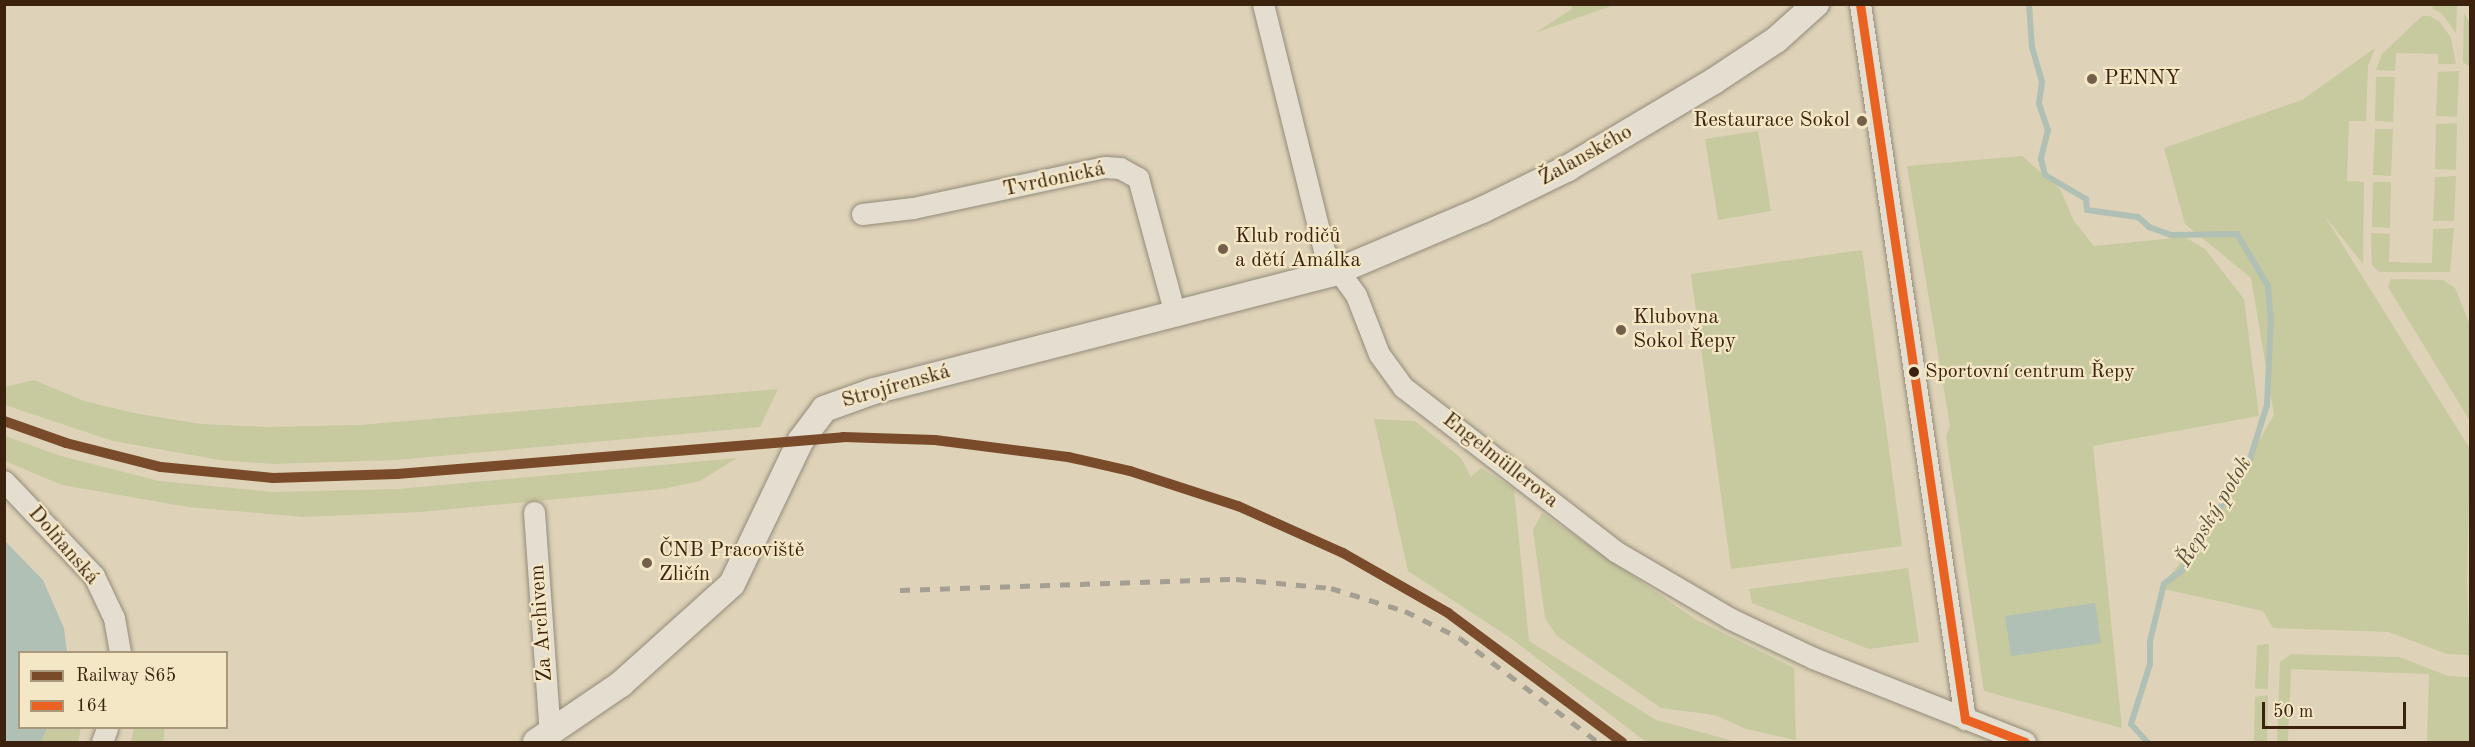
<!DOCTYPE html>
<html>
<head>
<meta charset="utf-8">
<style>
  body { margin:0 }
  #map { position:relative; width:2475px; height:747px; overflow:hidden; background:#ded3b8; font-family:"Old Standard TT",serif }
  div>[style] { position:absolute }
  .green>* { inset:0; background:#c7c99f }
  .water>* { inset:0; background:#b1c0b4 }
  .stream>* { height:6px; margin:-3px; padding:0 3px; transform-origin:3px; border-radius:3px; background:#b1c0b4 }
  .roads { filter:drop-shadow(0 0 2px #948a79) drop-shadow(0 0 2px #948a79) }
  .minor>* { height:21px; margin:-10.5px; padding:0 10.5px; transform-origin:10.5px; border-radius:10.5px; background:#e4ded1 }
  .tertiary>* { height:26px; margin:-13px; padding:0 13px; transform-origin:13px; border-radius:13px; background:#e4ded1 }
  .rail>* { height:4.5px; margin-top:-2.25px; transform-origin:0; background:repeating-linear-gradient(90deg,#a59e92 0 10px,transparent 0 20px) }
  .bus-1>* { height:9px; margin:-4.5px; padding:0 4.5px; transform-origin:4.5px; border-radius:4.5px; background:#e96221 }
  .rail-1>* { height:10px; margin:-5px; padding:0 5px; transform-origin:5px; border-radius:5px; background:#7a4b2a }
  .dots>* { width:16px; height:16px; translate:-50% -50%; box-sizing:border-box; border:3px solid #f4e7c6; border-radius:50% }
  span { translate:-50% -50%; white-space:nowrap; text-align:center; line-height:1.15; -webkit-text-stroke:4.5px #f4e7c6; paint-order:stroke }
  .bus-label { font-size:20px; color:#3b220e }
  .left { translate:0 -50%; text-align:left }
  .poi-label { font-size:21px; color:#3b220e }
  .right { translate:-100% -50%; text-align:right }
  .street-label { font-size:21px; color:#3b220e }
  .water-label { font-size:22px; color:#594f3f; font-style:italic }
  .frame { position:absolute; inset:0; border:6px solid #3b220e; pointer-events:none }
  .legend { position:absolute; left:18px; top:651px; width:210px; height:78px; box-sizing:border-box; background:#f4e7c6; border:2px solid #aa987c; margin:0; padding:8px 10px; list-style:none; font-size:18px; color:#3b220e }
  .legend li { display:flex; align-items:center; gap:12px; height:30px }
  .legend b { width:30px; border:2px solid #aa987c }
  .scale { position:absolute; left:2262px; top:702px; width:144px; height:27px; box-sizing:border-box; border:3px solid #3b220e; border-top:0; padding-left:8px; font-size:18px; line-height:21px; white-space:nowrap; color:#3b220e; -webkit-text-stroke:4px #f4e7c6; paint-order:stroke }
</style>
</head>
<body>
<div id="map">
  <div class="green">
    <i style="clip-path:polygon(1572px 5px,1614px 5px,1535px 33px,1572px 9px)"></i>
    <i style="clip-path:polygon(2436px 5px,2457px 5px,2456px 33px,2442px 14px,2432px 8px)"></i>
    <i style="clip-path:polygon(2464px 13px,2470px 23px,2470px 67px,2463px 62px)"></i>
    <i style="clip-path:polygon(2422px 16px,2430px 16px,2440px 22px,2451px 38px,2456px 64px,2438px 64px,2438px 54px,2396px 53px,2395px 71px,2376px 70px,2382px 54px)"></i>
    <i style="clip-path:polygon(2375px 48px,2368px 66px,2366px 121px,2349px 121px,2347px 181px,2364px 182px,2363px 264px,2324px 215px,2470px 449px,2467px 583px,2470px 655px,2447px 654px,2389px 632px,2273px 628px,2263px 611px,2159px 588px,2202px 537px,2274px 415px,2251px 278px,2185px 224px,2164px 148px,2302px 100px)"></i>
    <i style="clip-path:polygon(2459px 71px,2457px 117px,2436px 116px,2438px 72px)"></i>
    <i style="clip-path:polygon(2376px 77px,2395px 77px,2393px 122px,2375px 121px)"></i>
    <i style="clip-path:polygon(2457px 123px,2456px 170px,2435px 169px,2436px 124px)"></i>
    <i style="clip-path:polygon(2375px 129px,2393px 129px,2391px 176px,2373px 175px)"></i>
    <i style="clip-path:polygon(1758px 131px,1771px 211px,1718px 220px,1705px 139px)"></i>
    <i style="clip-path:polygon(2022px 156px,2060px 189px,2074px 221px,2094px 246px,2185px 237px,2205px 249px,2244px 299px,2259px 416px,2093px 446px,2122px 728px,1984px 691px,1946px 436px,1950px 426px,1907px 166px)"></i>
    <i style="clip-path:polygon(2456px 176px,2454px 221px,2433px 221px,2435px 177px)"></i>
    <i style="clip-path:polygon(2373px 182px,2391px 182px,2390px 228px,2372px 227px)"></i>
    <i style="clip-path:polygon(2454px 228px,2450px 272px,2379px 272px,2372px 265px,2371px 233px,2390px 234px,2389px 262px,2432px 263px,2433px 229px)"></i>
    <i style="clip-path:polygon(1862px 250px,1902px 546px,1731px 569px,1691px 274px)"></i>
    <i style="clip-path:polygon(2391px 279px,2443px 280px,2455px 288px,2470px 325px,2470px 421px,2388px 287px)"></i>
    <i style="clip-path:polygon(34px 380px,84px 401px,139px 414px,201px 424px,266px 427px,360px 425px,778px 389px,760px 427px,396px 460px,274px 464px,220px 460px,113px 441px,5px 405px,5px 387px)"></i>
    <i style="clip-path:polygon(1374px 419px,1415px 421px,1461px 458px,1471px 477px,1481px 468px,1514px 489px,1529px 641px,1656px 720px,1737px 742px,1646px 742px,1512px 639px,1408px 571px)"></i>
    <i style="clip-path:polygon(5px 436px,61px 456px,159px 481px,273px 492px,398px 489px,737px 458px,700px 481px,663px 489px,420px 512px,304px 517px,188px 507px,62px 485px,5px 461px)"></i>
    <i style="clip-path:polygon(1542px 513px,1695px 619px,1794px 668px,1796px 740px,1746px 729px,1715px 715px,1661px 708px,1557px 636px,1545px 618px,1533px 530px)"></i>
    <i style="clip-path:polygon(1908px 568px,1919px 642px,1869px 649px,1752px 603px,1749px 589px)"></i>
    <i style="clip-path:polygon(2269px 644px,2268px 689px,2255px 689px,2257px 645px)"></i>
    <i style="clip-path:polygon(2291px 654px,2399px 657px,2448px 676px,2470px 677px,2470px 742px,2427px 742px,2429px 674px,2291px 669px,2288px 742px,2277px 742px,2280px 662px)"></i>
    <i style="clip-path:polygon(2268px 695px,2267px 741px,2254px 741px,2255px 697px)"></i>
    <i style="clip-path:polygon(47px 728px,81px 728px,78px 742px,41px 742px)"></i>
    <i style="clip-path:polygon(134px 728px,165px 728px,163px 742px,131px 742px)"></i>
  </div>
  <div class="water">
    <i style="clip-path:polygon(4px 540px,43px 580px,64px 628px,67px 652px,20px 652px,20px 728px,47px 728px,41px 742px,5px 742px)"></i>
    <i style="clip-path:polygon(2095px 603px,2101px 643px,2011px 656px,2005px 616px)"></i>
  </div>
  <div class="stream">
    <i style="left:2029px;top:4px;width:43px;rotate:86deg"></i>
    <i style="left:2032px;top:47px;width:36px;rotate:74deg"></i>
    <i style="left:2042px;top:82px;width:22px;rotate:98deg"></i>
    <i style="left:2039px;top:104px;width:28px;rotate:71deg"></i>
    <i style="left:2048px;top:130px;width:30px;rotate:104deg"></i>
    <i style="left:2041px;top:159px;width:16px;rotate:76deg"></i>
    <i style="left:2045px;top:175px;width:48px;rotate:30.3deg"></i>
    <i style="left:2086px;top:199px;width:11px;rotate:85deg"></i>
    <i style="left:2087px;top:210px;width:51px;rotate:7.8deg"></i>
    <i style="left:2138px;top:217px;width:15px;rotate:42deg"></i>
    <i style="left:2149px;top:227px;width:23px;rotate:20deg"></i>
    <i style="left:2171px;top:235px;width:66px;rotate:-0.9deg"></i>
    <i style="left:2237px;top:234px;width:61px;rotate:59.2deg"></i>
    <i style="left:2268px;top:286px;width:33px;rotate:85deg"></i>
    <i style="left:2271px;top:319px;width:86px;rotate:92.7deg"></i>
    <i style="left:2267px;top:405px;width:57px;rotate:107.5deg"></i>
    <i style="left:2250px;top:459px;width:132px;rotate:121.6deg"></i>
    <i style="left:2181px;top:571px;width:21px;rotate:143deg"></i>
    <i style="left:2164px;top:584px;width:59px;rotate:103.8deg"></i>
    <i style="left:2150px;top:641px;width:23px;rotate:90deg"></i>
    <i style="left:2150px;top:664px;width:63px;rotate:107.6deg"></i>
    <i style="left:2131px;top:724px;width:24px;rotate:48deg"></i>
  </div>
  <div class="roads">
    <div class="minor">
      <i style="left:1263px;top:4px;width:254px;rotate:76.1deg"></i>
      <i style="left:1324px;top:251px;width:54px;rotate:54deg"></i>
      <i style="left:1356px;top:295px;width:63px;rotate:68.7deg"></i>
      <i style="left:1379px;top:354px;width:41px;rotate:54deg"></i>
      <i style="left:1403px;top:387px;width:268px;rotate:37.7deg"></i>
      <i style="left:1615px;top:551px;width:134px;rotate:30.4deg"></i>
      <i style="left:1731px;top:619px;width:91px;rotate:25.4deg"></i>
      <i style="left:1813px;top:658px;width:228px;rotate:21.6deg"></i>
      <i style="left:1860px;top:4px;width:723px;rotate:81.65deg"></i>
      <i style="left:862px;top:214px;width:51px;rotate:-6.7deg"></i>
      <i style="left:913px;top:208px;width:196px;rotate:-12.1deg"></i>
      <i style="left:1105px;top:167px;width:15px;rotate:4deg"></i>
      <i style="left:1120px;top:168px;width:21px;rotate:29deg"></i>
      <i style="left:1138px;top:178px;width:141px;rotate:74.8deg"></i>
      <i style="left:4px;top:481px;width:131px;rotate:46.5deg"></i>
      <i style="left:94px;top:576px;width:47px;rotate:64.5deg"></i>
      <i style="left:114px;top:618px;width:35px;rotate:80deg"></i>
      <i style="left:534px;top:512px;width:224px;rotate:85.9deg"></i>
      <i style="left:102px;top:742px;width:15px;rotate:-70deg"></i>
    </div>
    <div class="tertiary">
      <i style="left:536px;top:742px;width:103px;rotate:-34.3deg"></i>
      <i style="left:621px;top:684px;width:149px;rotate:-42deg"></i>
      <i style="left:732px;top:584px;width:160px;rotate:-64.4deg"></i>
      <i style="left:801px;top:440px;width:39px;rotate:-53deg"></i>
      <i style="left:824px;top:409px;width:53px;rotate:-19.8deg"></i>
      <i style="left:874px;top:391px;width:477px;rotate:-14.4deg"></i>
      <i style="left:1336px;top:272px;width:159px;rotate:-23deg"></i>
      <i style="left:1482px;top:210px;width:96px;rotate:-26deg"></i>
      <i style="left:1568px;top:168px;width:170px;rotate:-30.8deg"></i>
      <i style="left:1714px;top:81px;width:74px;rotate:-33.5deg"></i>
      <i style="left:1776px;top:40px;width:54px;rotate:-42deg"></i>
    </div>
  </div>
  <div class="rail">
    <i style="left:900px;top:590px;width:336px;rotate:-1.9deg"></i>
    <i style="left:1236px;top:579px;width:95px;rotate:5.4deg"></i>
    <i style="left:1331px;top:588px;width:77px;rotate:17.3deg"></i>
    <i style="left:1405px;top:611px;width:61px;rotate:26.1deg"></i>
    <i style="left:1460px;top:638px;width:173px;rotate:37deg"></i>
  </div>
  <div class="bus-1">
    <i style="left:1860px;top:4px;width:723px;rotate:81.65deg"></i>
    <i style="left:1965px;top:719px;width:64px;rotate:21deg"></i>
  </div>
  <div class="rail-1">
    <i style="left:4px;top:421px;width:66px;rotate:19.5deg"></i>
    <i style="left:66px;top:443px;width:98px;rotate:14.2deg"></i>
    <i style="left:161px;top:467px;width:113px;rotate:5.6deg"></i>
    <i style="left:273px;top:478px;width:124px;rotate:-1.8deg"></i>
    <i style="left:397px;top:474px;width:448px;rotate:-4.7deg"></i>
    <i style="left:843px;top:437px;width:92px;rotate:1.9deg"></i>
    <i style="left:935px;top:440px;width:134px;rotate:7.3deg"></i>
    <i style="left:1068px;top:457px;width:64px;rotate:12.7deg"></i>
    <i style="left:1130px;top:471px;width:114px;rotate:18deg"></i>
    <i style="left:1238px;top:506px;width:115px;rotate:24.1deg"></i>
    <i style="left:1343px;top:553px;width:121px;rotate:29.7deg"></i>
    <i style="left:1448px;top:613px;width:217px;rotate:36.6deg"></i>
  </div>
  <div class="dots">
    <i style="left:2092px;top:79px;background:#74604a"></i>
    <i style="left:1862px;top:121px;background:#74604a"></i>
    <i style="left:1223px;top:249px;background:#74604a"></i>
    <i style="left:1621px;top:330px;background:#74604a"></i>
    <i style="left:1914px;top:372px;background:#3b220e"></i>
    <i style="left:647px;top:563px;background:#74604a"></i>
  </div>
  <div class="bus-label">
    <span class="left" style="left:1925px;top:372px">Sportovní centrum Řepy</span>
  </div>
  <div class="poi-label">
    <span class="left" style="left:2104px;top:79px">PENNY</span>
    <span class="right" style="left:1850px;top:121px">Restaurace Sokol</span>
    <span class="left" style="left:1235px;top:249px">Klub rodičů<br>a dětí Amálka</span>
    <span class="left" style="left:1633px;top:330px">Klubovna<br>Sokol Řepy</span>
    <span class="left" style="left:659px;top:563px">ČNB Pracoviště<br>Zličín</span>
  </div>
  <div class="street-label">
    <span style="left:1586px;top:156px;rotate:-29deg">Žalanského</span>
    <span style="left:1054px;top:180px;rotate:-12deg">Tvrdonická</span>
    <span style="left:896px;top:387px;rotate:-16deg">Strojírenská</span>
    <span style="left:1500px;top:461px;rotate:38deg">Engelmüllerova</span>
    <span style="left:63px;top:546px;rotate:49deg">Dolňanská</span>
    <span style="left:542px;top:623px;rotate:-94deg">Za Archivem</span>
  </div>
  <div class="water-label">
    <span style="left:2215px;top:512px;rotate:-59deg">Řepský potok</span>
  </div>
  <div class="frame"></div>
  <ul class="legend">
  <li><b style="height:8px;background:#7a4b2a"></b>Railway S65</li>
  <li><b style="height:8px;background:#e96221"></b>164</li>
  </ul>
  <div class="scale">50 m</div>
</div>
</body>
</html>
